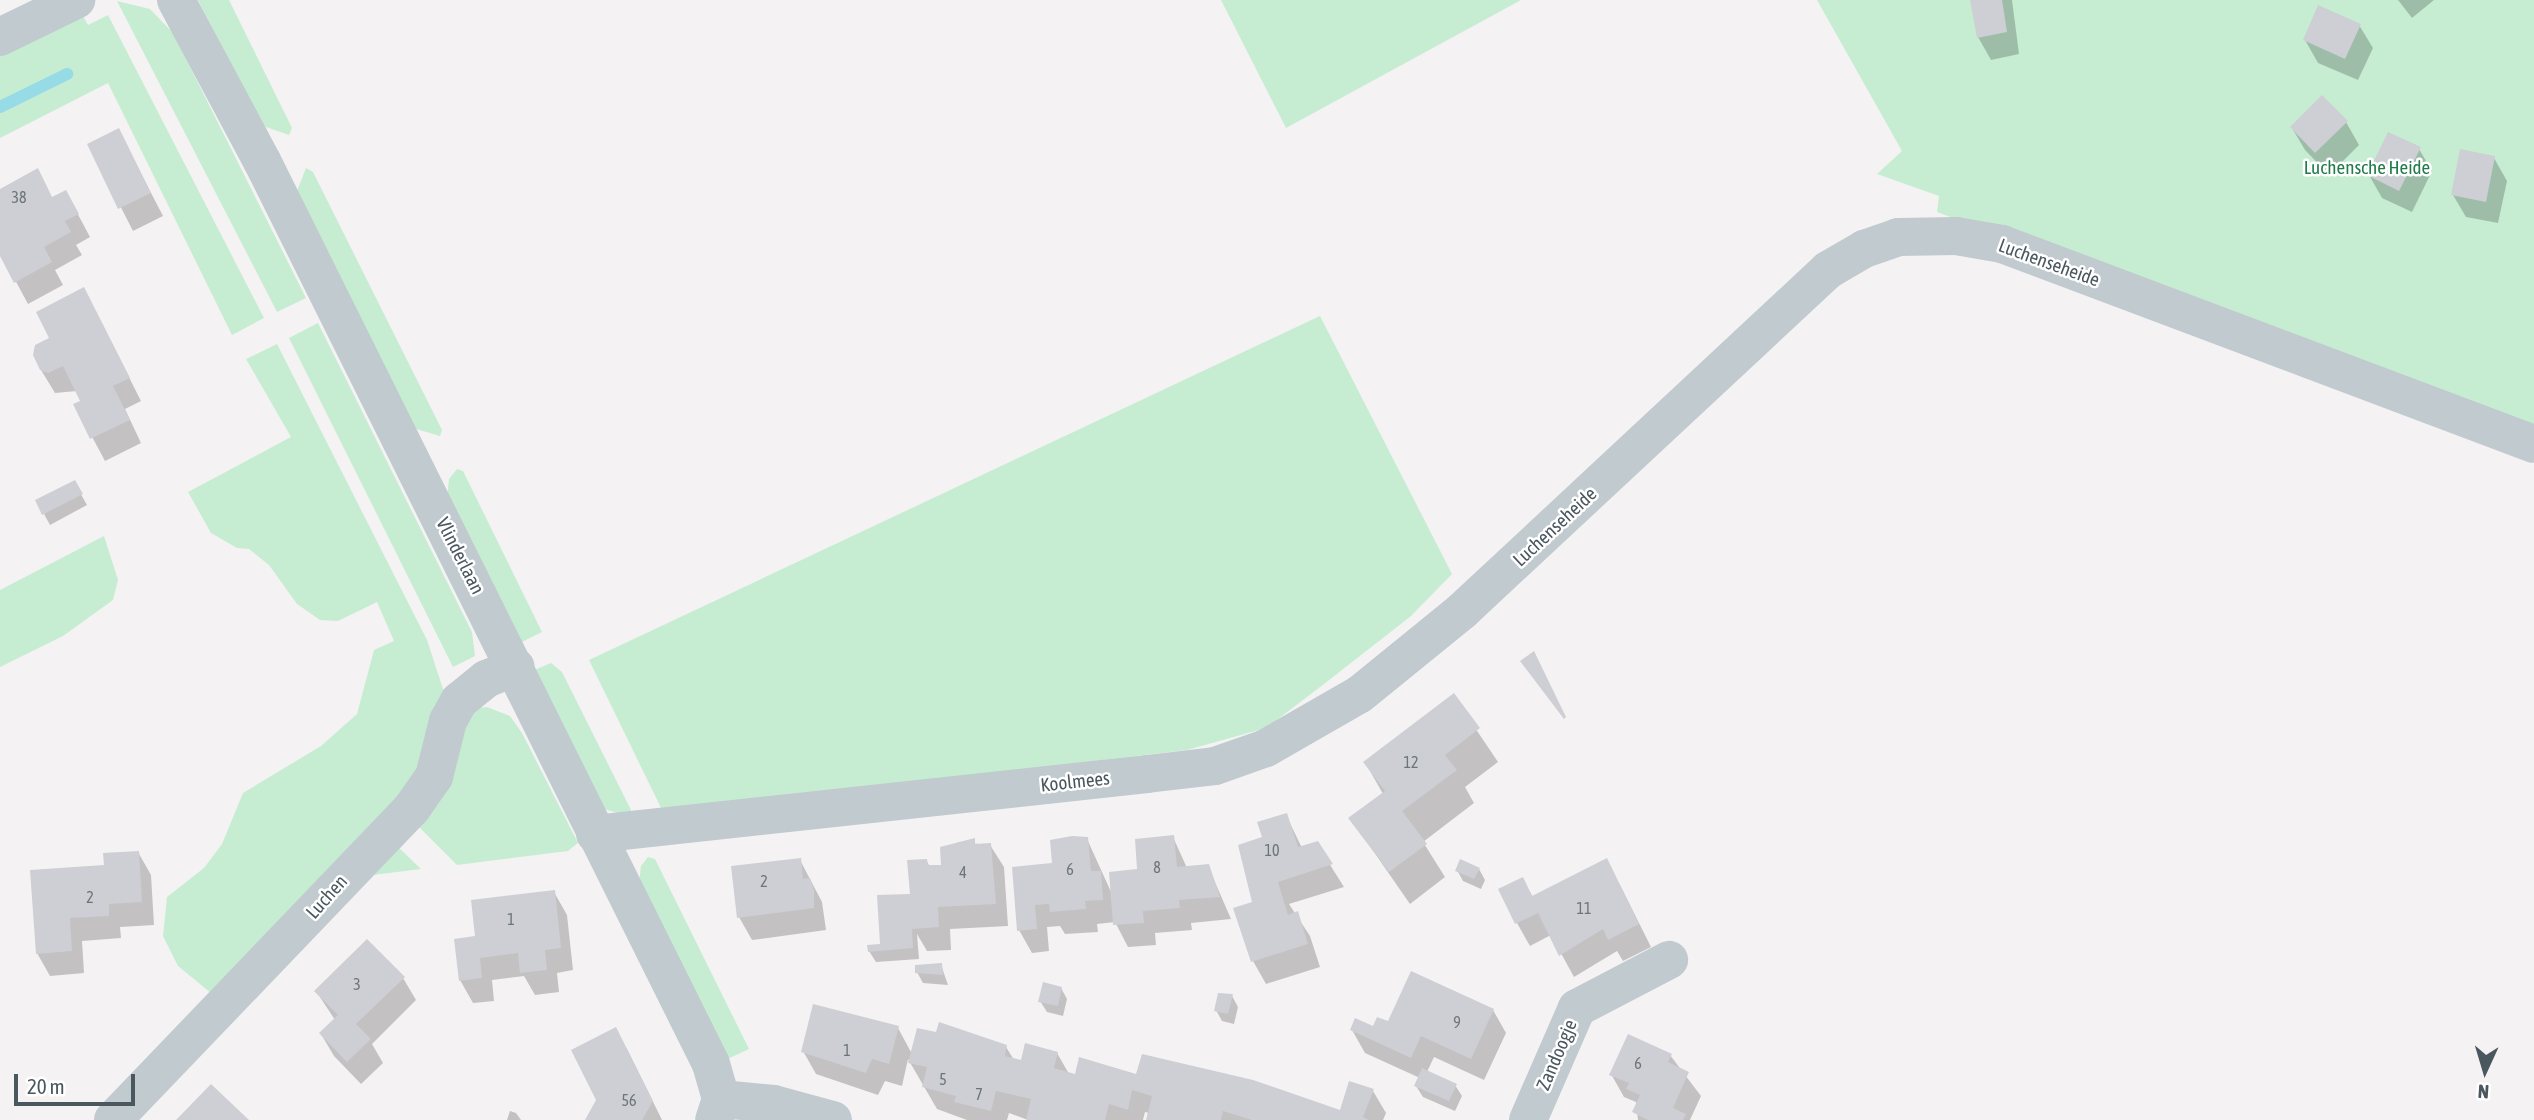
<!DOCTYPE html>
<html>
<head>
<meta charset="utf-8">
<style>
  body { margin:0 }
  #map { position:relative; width:2534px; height:1120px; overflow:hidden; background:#f4f2f3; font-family:"Asap Condensed",sans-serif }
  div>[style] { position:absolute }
  .green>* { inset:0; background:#c6edd2 }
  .shadow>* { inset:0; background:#0003 }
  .stream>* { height:12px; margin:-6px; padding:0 6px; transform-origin:6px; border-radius:6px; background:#97dbe6 }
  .building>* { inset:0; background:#cdcfd4 }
  .minor>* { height:38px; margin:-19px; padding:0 19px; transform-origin:19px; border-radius:19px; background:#c1cacf }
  span { translate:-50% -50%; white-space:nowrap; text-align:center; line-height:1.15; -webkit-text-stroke:5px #fff; paint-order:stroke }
  .number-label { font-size:16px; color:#6c757c }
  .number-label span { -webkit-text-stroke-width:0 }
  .park-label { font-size:19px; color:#207c48 }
  .street-label { font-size:19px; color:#4b575e }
  .north { position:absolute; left:2450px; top:1036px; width:70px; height:70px; -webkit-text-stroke:5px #fff; paint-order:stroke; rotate:184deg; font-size:19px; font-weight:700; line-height:28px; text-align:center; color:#4b575e }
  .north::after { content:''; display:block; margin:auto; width:24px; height:32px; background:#4b575e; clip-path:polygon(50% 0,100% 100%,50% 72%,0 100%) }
  .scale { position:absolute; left:14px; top:1074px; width:121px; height:32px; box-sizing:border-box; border:4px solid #4b575e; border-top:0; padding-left:9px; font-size:21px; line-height:24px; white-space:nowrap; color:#4b575e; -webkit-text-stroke:5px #fff; paint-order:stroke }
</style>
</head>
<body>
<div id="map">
  <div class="green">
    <i style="clip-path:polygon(198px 0,229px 0,292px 128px,289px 135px,263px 126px)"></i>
    <i style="clip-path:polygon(1221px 0,1521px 0,1286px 128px)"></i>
    <i style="clip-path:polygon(1817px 0,2534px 0,2534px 433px,1937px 212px,1939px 196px,1877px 174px,1902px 151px)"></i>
    <i style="clip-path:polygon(117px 1px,150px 9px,173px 33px,306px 298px,277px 312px)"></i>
    <i style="clip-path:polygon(82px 14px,88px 25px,108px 15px,264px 318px,232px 335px,108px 83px,0 138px,0 56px)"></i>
    <i style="clip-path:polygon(306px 168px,313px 172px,442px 430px,440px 436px,413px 428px,297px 191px)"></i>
    <i style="clip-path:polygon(1320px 316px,1452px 574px,1411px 616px,1324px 684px,1266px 728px,1187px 750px,663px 812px,589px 660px)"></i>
    <i style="clip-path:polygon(318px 323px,472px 632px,475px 656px,453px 667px,289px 338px)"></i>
    <i style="clip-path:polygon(277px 344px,427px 640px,445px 695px,424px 772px,211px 993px,178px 966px,163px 936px,167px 897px,204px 868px,222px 844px,243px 793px,321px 746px,357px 714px,374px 650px,394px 641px,377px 602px,338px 621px,320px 620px,297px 604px,269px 565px,249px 549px,237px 548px,211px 533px,188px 492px,291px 437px,246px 359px)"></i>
    <i style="clip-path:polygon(457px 469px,463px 471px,542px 632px,518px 644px,447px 499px,449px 479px)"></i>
    <i style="clip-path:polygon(104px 536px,118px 580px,113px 600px,63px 636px,0 667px,0 590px)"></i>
    <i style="clip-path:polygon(551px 663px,562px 672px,631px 810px,629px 816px,604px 809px,532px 671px)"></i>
    <i style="clip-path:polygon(487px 707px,510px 716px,522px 733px,578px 843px,568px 851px,457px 865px,415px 823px,464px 724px,478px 708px)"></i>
    <i style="clip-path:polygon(395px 844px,421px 869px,365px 876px)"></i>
    <i style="clip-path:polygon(648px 857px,655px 859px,749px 1049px,723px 1061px,639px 883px,641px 866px)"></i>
  </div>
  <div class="shadow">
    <i style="clip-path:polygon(1971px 0,2012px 0,2019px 54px,1991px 60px,1978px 37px)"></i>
    <i style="clip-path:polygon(2398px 0,2434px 0,2412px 18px)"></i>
    <i style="clip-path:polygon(2359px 25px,2373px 48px,2358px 80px,2318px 63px,2305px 40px)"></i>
    <i style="clip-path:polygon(2346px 122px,2359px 145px,2329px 175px,2305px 150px,2292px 128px)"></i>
    <i style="clip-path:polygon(119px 131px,163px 216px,133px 231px,89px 145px)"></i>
    <i style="clip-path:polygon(2419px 149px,2432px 171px,2412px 212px,2382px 198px,2369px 175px)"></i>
    <i style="clip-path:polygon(2494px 158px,2507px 181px,2498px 223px,2466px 217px,2453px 195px)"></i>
    <i style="clip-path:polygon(0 190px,53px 199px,66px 192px,90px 237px,76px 245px,82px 255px,55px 270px,63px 285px,28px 304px,0 252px)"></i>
    <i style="clip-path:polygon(96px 312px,141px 401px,125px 409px,141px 443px,105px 461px,75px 405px,83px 402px,77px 391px,55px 393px,41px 370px)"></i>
    <i style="clip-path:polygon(74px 482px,87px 505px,50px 525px,44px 514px)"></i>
    <i style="clip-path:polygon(1453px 695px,1498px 762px,1465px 787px,1474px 803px,1423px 842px,1445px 877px,1410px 904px,1351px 819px,1383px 794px,1365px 762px)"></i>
    <i style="clip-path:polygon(1286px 815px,1302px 848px,1317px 844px,1344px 887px,1289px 904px,1310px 936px,1320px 967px,1266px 984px,1253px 961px,1254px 903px,1264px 838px)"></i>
    <i style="clip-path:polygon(1173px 837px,1187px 868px,1208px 866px,1231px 919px,1191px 923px,1192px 930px,1155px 933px,1156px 945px,1128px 947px,1115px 922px,1097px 924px,1098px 932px,1065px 934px,1060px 926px,1047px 927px,1049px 951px,1032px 953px,1019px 930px,1054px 865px,1087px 839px,1112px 894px)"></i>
    <i style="clip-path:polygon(958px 842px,990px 845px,1004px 867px,1008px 926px,950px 929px,951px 950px,927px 951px,917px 934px,919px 959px,876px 962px,869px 951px,882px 946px,912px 900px,926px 860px,930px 867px,943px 867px)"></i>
    <i style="clip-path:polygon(138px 852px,151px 875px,154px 925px,120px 927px,121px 938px,82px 941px,84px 973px,50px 976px,37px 953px,106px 867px)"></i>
    <i style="clip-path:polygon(800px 860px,822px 902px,826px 930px,752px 940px,739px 917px)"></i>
    <i style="clip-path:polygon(1479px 869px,1485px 880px,1481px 889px,1463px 881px,1457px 870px)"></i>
    <i style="clip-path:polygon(1522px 879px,1533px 897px,1619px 883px,1651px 947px,1623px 961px,1617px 951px,1574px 977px,1551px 935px,1530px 946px,1517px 923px,1500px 890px)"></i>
    <i style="clip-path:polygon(554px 892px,567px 915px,573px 970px,557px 973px,559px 992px,535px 995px,524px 976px,492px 980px,494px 1001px,473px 1003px,460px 980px,477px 938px)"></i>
    <i style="clip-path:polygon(941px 965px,948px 985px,923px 983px,917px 972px)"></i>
    <i style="clip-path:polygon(403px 978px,416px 1000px,372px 1044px,383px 1063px,361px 1084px,334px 1056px,321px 1034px,335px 1020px,316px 991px)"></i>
    <i style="clip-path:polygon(1061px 988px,1067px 999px,1063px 1016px,1047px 1012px,1040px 1001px)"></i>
    <i style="clip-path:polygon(1232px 996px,1238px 1007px,1234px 1024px,1222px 1021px,1216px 1010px)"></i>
    <i style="clip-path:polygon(1493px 1010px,1506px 1033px,1484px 1080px,1434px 1057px,1427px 1072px,1455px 1085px,1462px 1096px,1455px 1111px,1423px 1097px,1416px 1086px,1420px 1078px,1365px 1053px,1352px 1030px)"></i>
    <i style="clip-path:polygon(898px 1028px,912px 1054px,1006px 1047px,1014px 1060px,1023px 1062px,1057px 1053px,1069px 1074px,1077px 1076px,1138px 1076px,1341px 1112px,1373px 1091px,1386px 1113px,1383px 1120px,1148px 1120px,1149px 1113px,1145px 1112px,1143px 1120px,1028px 1120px,1009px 1113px,1007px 1120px,967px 1120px,937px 1109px,908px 1059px,902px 1086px,885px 1081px,878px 1095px,816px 1074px,803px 1051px)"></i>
    <i style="clip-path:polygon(615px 1029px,628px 1051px,662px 1120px,587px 1120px,598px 1100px)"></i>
    <i style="clip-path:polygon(1670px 1055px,1701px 1096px,1690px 1120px,1638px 1120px,1636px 1102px,1624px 1097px,1611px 1074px)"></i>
    <i style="clip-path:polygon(510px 1111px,516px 1113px,521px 1120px,507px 1120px)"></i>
  </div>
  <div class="stream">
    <i style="left:0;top:107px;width:75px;rotate:-26.2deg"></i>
  </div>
  <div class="building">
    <i style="clip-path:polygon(1970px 0,2002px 0,2007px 32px,1977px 38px)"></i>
    <i style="clip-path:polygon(2318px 5px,2361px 24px,2345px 59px,2303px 40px)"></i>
    <i style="clip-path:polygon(2322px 95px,2348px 121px,2315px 153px,2290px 127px)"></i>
    <i style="clip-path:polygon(119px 128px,151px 193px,118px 209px,87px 144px)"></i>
    <i style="clip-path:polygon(2388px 132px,2421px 147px,2399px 191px,2367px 175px)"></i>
    <i style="clip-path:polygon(2460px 149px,2495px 156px,2486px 202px,2451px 195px)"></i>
    <i style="clip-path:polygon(38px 168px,52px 197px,66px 190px,79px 214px,65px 221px,71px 232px,44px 247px,52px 262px,14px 283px,0 256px,0 189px)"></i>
    <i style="clip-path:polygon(84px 287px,130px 378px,113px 386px,130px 420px,90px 439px,73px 404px,80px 401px,63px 366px,48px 373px,40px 370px,33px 355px,35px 345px,49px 338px,36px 312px)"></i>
    <i style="clip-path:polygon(75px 480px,83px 494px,42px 515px,35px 500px)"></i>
    <i style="clip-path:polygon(1534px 651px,1566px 717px,1564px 719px,1520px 661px)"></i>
    <i style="clip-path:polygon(1454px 693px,1480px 728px,1445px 755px,1457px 770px,1402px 811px,1427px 844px,1389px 872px,1348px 818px,1385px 791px,1363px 762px)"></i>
    <i style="clip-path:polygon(1287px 813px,1298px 847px,1318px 841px,1333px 864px,1278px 882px,1288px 915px,1298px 911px,1308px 944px,1251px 962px,1233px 908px,1252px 902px,1238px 845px,1262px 837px,1257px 822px)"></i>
    <i style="clip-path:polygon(1174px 835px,1177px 867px,1209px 864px,1220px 897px,1179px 900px,1180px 908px,1143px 911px,1144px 923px,1113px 925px,1109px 872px,1137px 869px,1135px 839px)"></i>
    <i style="clip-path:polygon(1072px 836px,1088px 837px,1091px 871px,1101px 871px,1103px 900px,1085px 901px,1086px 909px,1050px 912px,1049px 904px,1035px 905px,1037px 929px,1017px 931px,1012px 867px,1052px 863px,1050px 840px)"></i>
    <i style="clip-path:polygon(975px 838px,975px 844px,991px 843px,996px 904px,938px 907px,939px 927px,912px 929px,913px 948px,868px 952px,867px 945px,880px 944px,877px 895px,910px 894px,907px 860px,927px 859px,928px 865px,941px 865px,940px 847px)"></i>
    <i style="clip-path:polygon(139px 851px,142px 902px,109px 904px,109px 916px,70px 918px,72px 951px,36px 954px,30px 870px,104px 865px,103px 853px)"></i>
    <i style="clip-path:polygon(801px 858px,803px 879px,810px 878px,814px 890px,814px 908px,737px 918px,731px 866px)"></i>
    <i style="clip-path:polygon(1607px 858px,1639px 924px,1608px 940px,1603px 929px,1559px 956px,1538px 913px,1515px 924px,1498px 889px,1523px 877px,1532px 896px)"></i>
    <i style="clip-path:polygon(1460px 859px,1480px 868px,1474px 879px,1455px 871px)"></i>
    <i style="clip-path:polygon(555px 890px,561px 948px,545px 950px,547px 970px,520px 973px,518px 953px,480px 958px,482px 978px,459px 981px,454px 939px,475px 936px,471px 900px)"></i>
    <i style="clip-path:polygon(367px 939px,405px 977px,356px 1024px,371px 1039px,347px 1062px,319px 1033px,338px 1015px,314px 991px)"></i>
    <i style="clip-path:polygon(942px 963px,943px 975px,915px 973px,915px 965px)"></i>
    <i style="clip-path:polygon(1411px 971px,1494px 1009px,1471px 1059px,1421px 1036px,1411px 1058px,1350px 1030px,1355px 1018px,1373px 1026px,1377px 1017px,1388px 1021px)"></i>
    <i style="clip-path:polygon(1043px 982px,1062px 987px,1058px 1006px,1038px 1002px)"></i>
    <i style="clip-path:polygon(1218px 993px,1233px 994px,1228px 1014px,1214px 1011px)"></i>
    <i style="clip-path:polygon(813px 1004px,899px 1026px,889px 1064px,872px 1059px,866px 1073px,801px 1052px)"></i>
    <i style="clip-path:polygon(939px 1022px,1007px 1045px,1005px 1056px,1021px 1060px,1025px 1043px,1058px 1052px,1054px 1068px,1075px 1074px,1079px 1057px,1136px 1074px,1142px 1054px,1253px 1080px,1340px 1110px,1349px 1081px,1374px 1089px,1363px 1117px,1369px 1120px,1252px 1120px,1223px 1111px,1221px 1120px,1146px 1120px,1152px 1096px,1132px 1090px,1128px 1110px,1109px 1104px,1105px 1120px,1026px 1120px,1031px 1099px,996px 1091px,991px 1111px,954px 1102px,956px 1096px,922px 1087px,927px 1067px,908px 1063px,917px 1028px,936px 1032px)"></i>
    <i style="clip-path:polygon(616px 1027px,653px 1101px,642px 1120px,585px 1120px,596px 1100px,571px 1050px)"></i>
    <i style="clip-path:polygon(1628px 1034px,1672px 1054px,1668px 1062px,1689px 1072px,1673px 1108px,1686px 1114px,1683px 1120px,1648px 1120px,1632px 1112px,1640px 1095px,1626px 1089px,1629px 1083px,1609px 1075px)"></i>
    <i style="clip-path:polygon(1422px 1068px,1457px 1084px,1449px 1101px,1414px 1086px)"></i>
    <i style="clip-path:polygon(211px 1084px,249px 1120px,176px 1120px)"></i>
  </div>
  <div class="minor">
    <i style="left:176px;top:0;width:183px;rotate:61.9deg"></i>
    <i style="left:262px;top:161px;width:1008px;rotate:63.56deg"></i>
    <i style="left:711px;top:1064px;width:36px;rotate:74deg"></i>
    <i style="left:721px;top:1099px;width:22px;rotate:108deg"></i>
    <i style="left:0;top:37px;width:85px;rotate:-26deg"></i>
    <i style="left:595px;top:834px;width:555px;rotate:-6.2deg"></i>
    <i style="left:1147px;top:774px;width:68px;rotate:-6.7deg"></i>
    <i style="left:1215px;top:766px;width:54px;rotate:-19.4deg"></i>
    <i style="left:1266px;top:748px;width:108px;rotate:-29.9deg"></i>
    <i style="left:1360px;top:694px;width:132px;rotate:-39.1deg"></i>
    <i style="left:1462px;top:611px;width:500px;rotate:-42.97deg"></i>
    <i style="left:1828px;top:270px;width:42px;rotate:-30.3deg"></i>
    <i style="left:1864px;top:249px;width:36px;rotate:-19deg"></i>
    <i style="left:1898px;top:237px;width:58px;rotate:-1deg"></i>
    <i style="left:1956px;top:236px;width:47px;rotate:9.9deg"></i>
    <i style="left:2002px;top:244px;width:568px;rotate:20.6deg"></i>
    <i style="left:721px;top:1099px;width:53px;rotate:5.4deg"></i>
    <i style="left:774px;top:1104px;width:61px;rotate:15.2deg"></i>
    <i style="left:113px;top:1120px;width:432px;rotate:-46.2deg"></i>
    <i style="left:412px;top:808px;width:38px;rotate:-55deg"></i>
    <i style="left:434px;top:777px;width:58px;rotate:-76deg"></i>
    <i style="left:448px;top:721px;width:23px;rotate:-61deg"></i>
    <i style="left:459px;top:701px;width:35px;rotate:-39deg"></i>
    <i style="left:486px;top:679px;width:32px;rotate:-22deg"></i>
    <i style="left:1528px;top:1120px;width:122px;rotate:-66.4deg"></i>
    <i style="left:1577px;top:1008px;width:104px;rotate:-27.6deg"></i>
  </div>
  <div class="number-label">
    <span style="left:19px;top:197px">38</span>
    <span style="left:1411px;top:762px">12</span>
    <span style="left:1272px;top:850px">10</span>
    <span style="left:1157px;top:867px">8</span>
    <span style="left:1070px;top:869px">6</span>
    <span style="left:963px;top:872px">4</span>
    <span style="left:764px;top:881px">2</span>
    <span style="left:90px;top:897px">2</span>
    <span style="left:1584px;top:908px">11</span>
    <span style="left:511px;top:919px">1</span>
    <span style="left:357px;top:984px">3</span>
    <span style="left:1457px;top:1022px">9</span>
    <span style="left:847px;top:1050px">1</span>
    <span style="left:1638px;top:1063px">6</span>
    <span style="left:943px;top:1079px">5</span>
    <span style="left:979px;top:1094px">7</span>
    <span style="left:629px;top:1100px">56</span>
  </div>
  <div class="park-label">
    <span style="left:2367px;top:168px">Luchensche Heide</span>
  </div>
  <div class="street-label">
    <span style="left:2049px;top:263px;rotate:20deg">Luchenseheide</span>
    <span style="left:1555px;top:527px;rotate:-43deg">Luchenseheide</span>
    <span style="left:460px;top:556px;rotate:63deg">Vlinderlaan</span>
    <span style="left:1075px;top:782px;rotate:-6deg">Koolmees</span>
    <span style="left:327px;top:897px;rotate:-48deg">Luchen</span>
    <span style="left:1557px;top:1055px;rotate:-67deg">Zandoogje</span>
  </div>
  <div class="north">N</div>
  <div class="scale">20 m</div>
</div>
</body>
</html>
